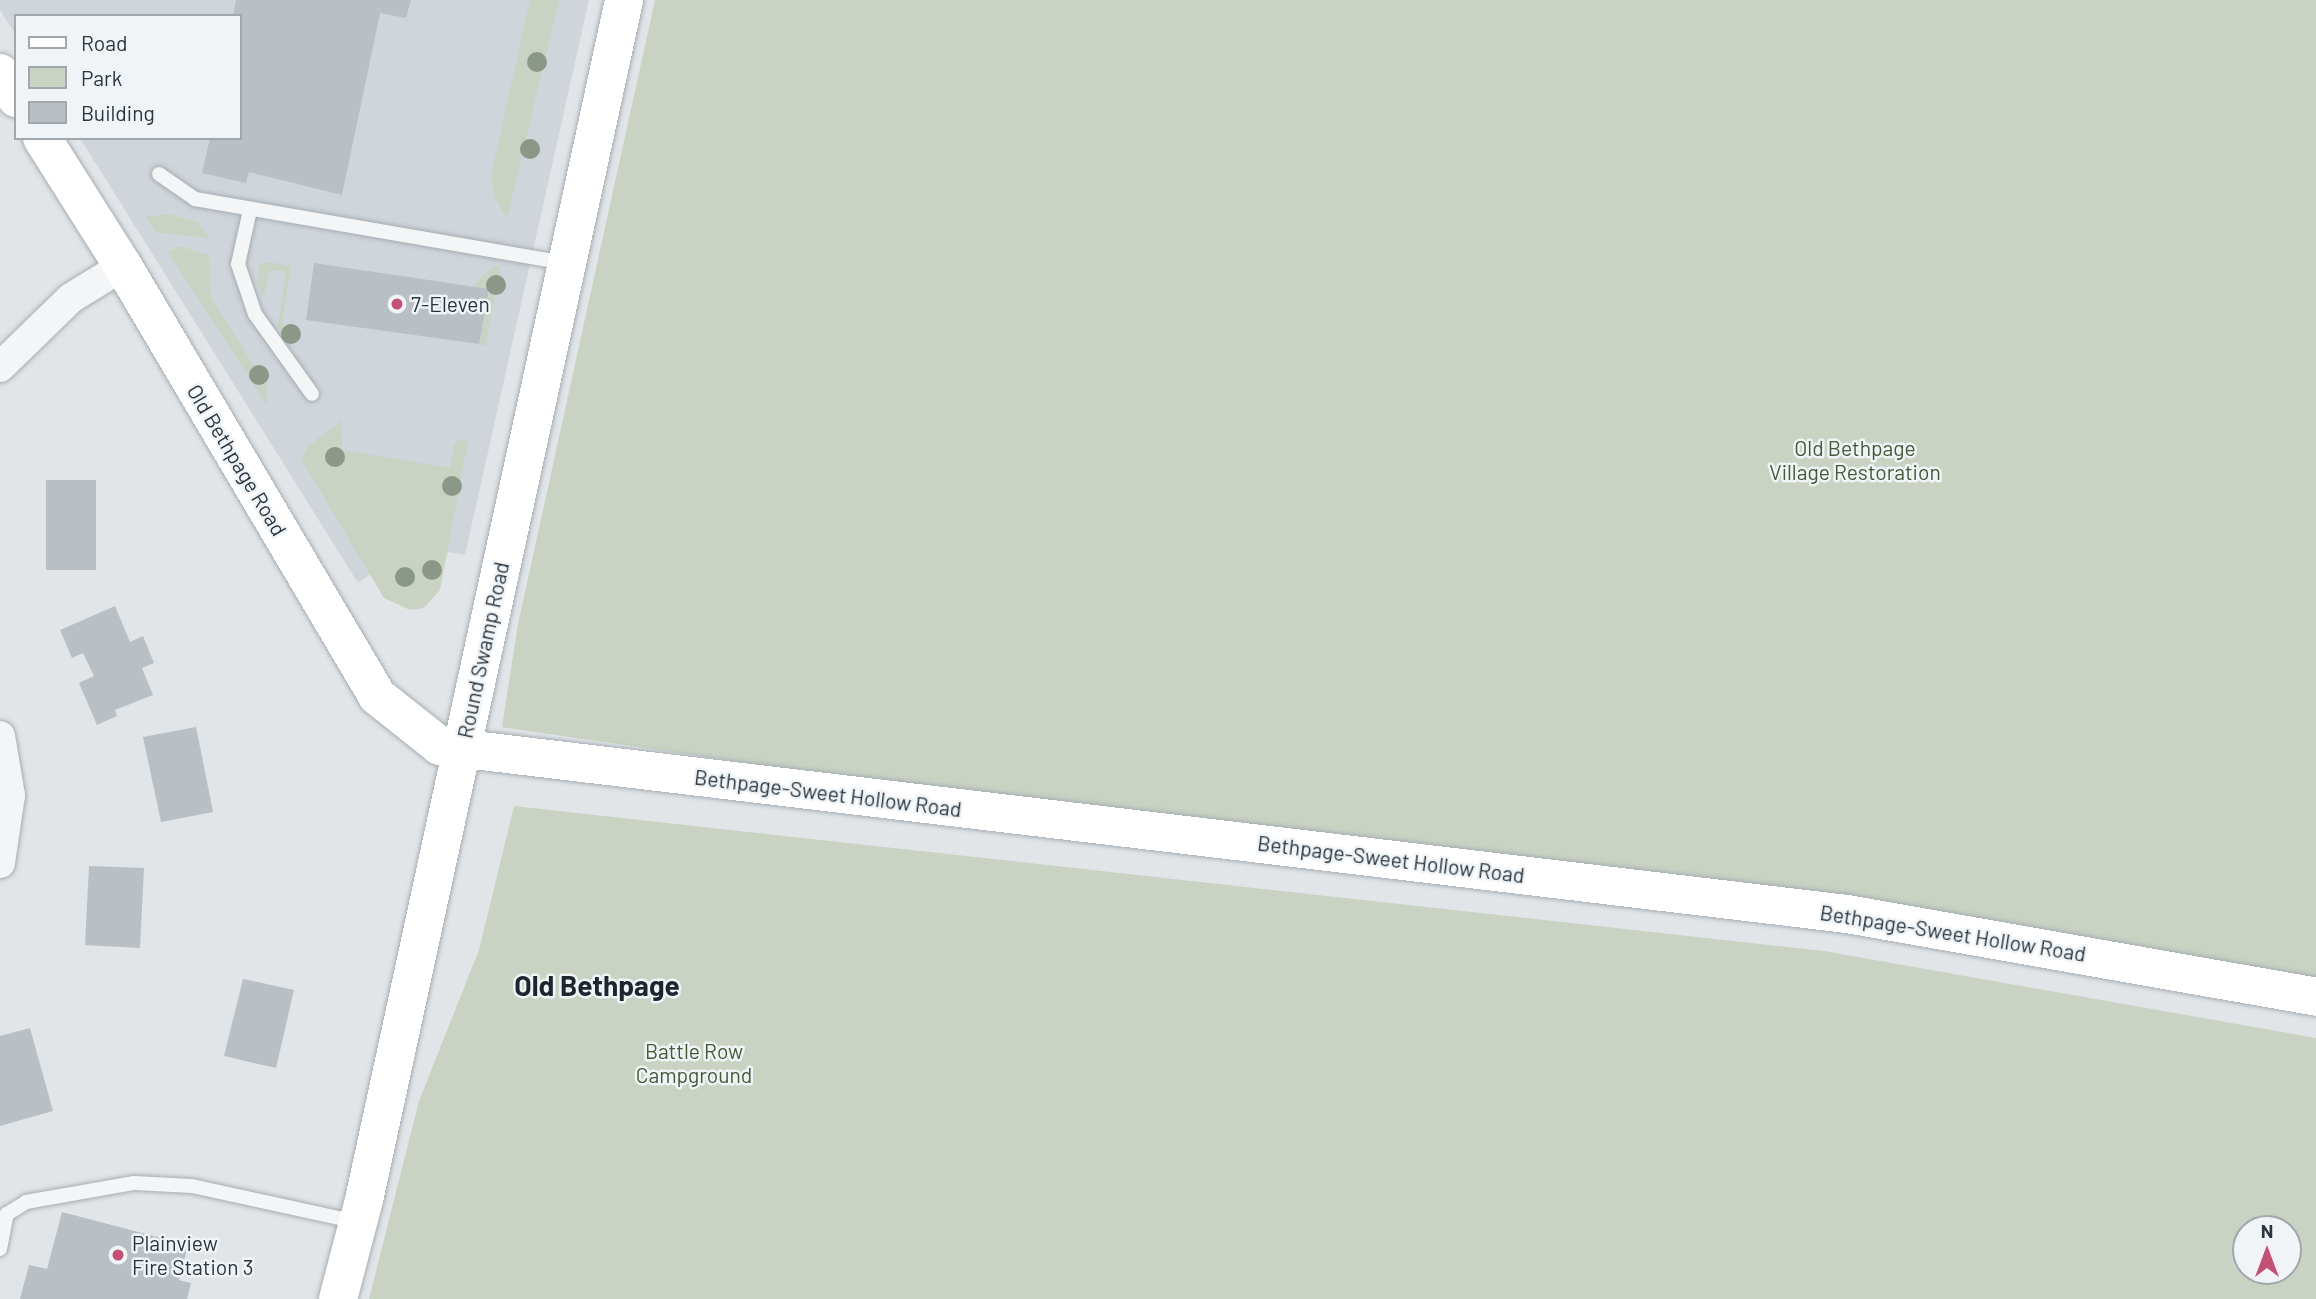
<!DOCTYPE html>
<html>
<head>
<meta charset="utf-8">
<style>
  body { margin:0 }
  #map { position:relative; width:2316px; height:1299px; overflow:hidden; background:#e1e5e8; font-family:Barlow,sans-serif }
  div>[style] { position:absolute }
  .built>* { inset:0; background:#cfd5da }
  .green>* { inset:0; background:#c9d2c3 }
  .building>* { inset:0; background:#b8bfc5 }
  .roads { filter:drop-shadow(0 0 2px #a6adb2) drop-shadow(0 0 2px #a6adb2) }
  .lane>* { height:14px; margin:-7px; padding:0 7px; transform-origin:7px; border-radius:7px; background:#f3f5f7 }
  .street>* { height:30px; margin:-15px; padding:0 15px; transform-origin:15px; border-radius:15px; background:#f3f5f7 }
  .secondary>* { height:38px; margin:-19px; padding:0 19px; transform-origin:19px; border-radius:19px; background:#fff }
  .trees>* { width:20px; height:20px; margin:-10px; border-radius:50%; background:#8b9888 }
  .dots>* { width:19px; height:19px; translate:-50% -50%; box-sizing:border-box; border:4px solid #f0f4f6; border-radius:50% }
  span { translate:-50% -50%; white-space:nowrap; text-align:center; line-height:1.15; -webkit-text-stroke:5px #f0f4f6; paint-order:stroke }
  .poi-label { font-size:21px; color:#2a353f }
  .left { translate:0 -50%; text-align:left }
  .park-label { font-size:21px; color:#455939 }
  .street-label { font-size:21px; color:#2a353f }
  .district-label { font-size:28px; color:#1d262f; font-weight:700 }
  .legend { position:absolute; left:14px; top:14px; width:228px; height:126px; box-sizing:border-box; background:#f0f4f6; border:2px solid #a1a8ad; margin:0; padding:9px 12px; list-style:none; font-size:21px; color:#2a353f }
  .legend li { display:flex; align-items:center; gap:14px; height:35px }
  .legend b { width:35px; border:2px solid #a1a8ad }
  .north { position:absolute; left:2232px; top:1215px; width:70px; height:70px; box-sizing:border-box; background:#f0f4f6; border:2px solid #a1a8ad; border-radius:50%; rotate:0deg; font-size:19px; font-weight:700; line-height:28px; text-align:center; color:#2a353f }
  .north::after { content:''; display:block; margin:auto; width:24px; height:32px; background:#c35075; clip-path:polygon(50% 0,100% 100%,50% 72%,0 100%) }
</style>
</head>
<body>
<div id="map">
  <div class="built">
    <i style="clip-path:polygon(0 0,589px 0,465px 555px,448px 552px,444px 564px,375px 571px,358px 583px,80px 138px,240px 138px,240px 16px,16px 16px,16px 35px,0 10px)"></i>
  </div>
  <div class="green">
    <i style="clip-path:polygon(530px 0,559px 0,507px 218px,494px 196px,491px 176px)"></i>
    <i style="clip-path:polygon(655px 0,2316px 0,2316px 993px,502px 727px,518px 624px)"></i>
    <i style="clip-path:polygon(168px 214px,198px 222px,209px 238px,156px 232px,146px 217px)"></i>
    <i style="clip-path:polygon(178px 246px,209px 255px,210px 295px,267px 387px,267px 405px,168px 252px)"></i>
    <i style="clip-path:polygon(269px 262px,291px 266px,282px 324px,296px 327px,290px 348px,278px 327px,286px 272px,270px 270px,263px 298px,258px 283px,259px 264px)"></i>
    <i style="clip-path:polygon(493px 266px,500px 266px,486px 346px,479px 344px,489px 289px,472px 286px)"></i>
    <i style="clip-path:polygon(342px 421px,342px 450px,450px 468px,454px 445px,459px 440px,468px 441px,440px 590px,424px 608px,410px 610px,384px 598px,301px 459px,308px 446px)"></i>
    <i style="clip-path:polygon(evenodd,514px 806px,1824px 951px,2316px 1038px,2316px 1299px,369px 1299px,419px 1101px,479px 950px,514px 806px,2246px 1229px,2288px 1229px,2288px 1271px,2246px 1271px,2246px 1229px)"></i>
  </div>
  <div class="building">
    <i style="clip-path:polygon(236px 0,411px 0,406px 18px,380px 13px,342px 195px,249px 172px,246px 183px,202px 173px,210px 138px,240px 138px,240px 16px,233px 16px)"></i>
    <i style="clip-path:polygon(314px 263px,489px 289px,479px 344px,306px 320px)"></i>
    <i style="clip-path:polygon(46px 480px,96px 480px,96px 570px,46px 570px)"></i>
    <i style="clip-path:polygon(115px 606px,130px 642px,143px 636px,154px 663px,142px 668px,153px 695px,115px 710px,117px 716px,97px 725px,79px 683px,94px 676px,83px 653px,72px 658px,60px 630px)"></i>
    <i style="clip-path:polygon(196px 727px,213px 812px,161px 822px,143px 737px)"></i>
    <i style="clip-path:polygon(89px 866px,144px 868px,140px 948px,85px 945px)"></i>
    <i style="clip-path:polygon(243px 979px,294px 990px,276px 1068px,224px 1056px)"></i>
    <i style="clip-path:polygon(30px 1028px,53px 1111px,0 1126px,0 1036px)"></i>
    <i style="clip-path:polygon(62px 1212px,188px 1245px,179px 1280px,191px 1283px,187px 1299px,20px 1299px,29px 1265px,47px 1269px)"></i>
  </div>
  <div class="roads">
    <div class="lane">
      <i style="left:159px;top:174px;width:44px;rotate:34.8deg"></i>
      <i style="left:195px;top:199px;width:375px;rotate:9.8deg"></i>
      <i style="left:250px;top:210px;width:55px;rotate:102.5deg"></i>
      <i style="left:238px;top:264px;width:53px;rotate:71.2deg"></i>
      <i style="left:255px;top:314px;width:98px;rotate:54.5deg"></i>
      <i style="left:0;top:1249px;width:36px;rotate:-79deg"></i>
      <i style="left:7px;top:1214px;width:22px;rotate:-32deg"></i>
      <i style="left:26px;top:1202px;width:110px;rotate:-10deg"></i>
      <i style="left:134px;top:1183px;width:58px;rotate:3deg"></i>
      <i style="left:192px;top:1186px;width:169px;rotate:12.3deg"></i>
    </div>
    <div class="street">
      <i style="left:0;top:367px;width:99px;rotate:-44.2deg"></i>
      <i style="left:71px;top:298px;width:61px;rotate:-31.6deg"></i>
      <i style="left:0;top:736px;width:60px;rotate:80.4deg"></i>
      <i style="left:10px;top:795px;width:69px;rotate:98.4deg"></i>
    </div>
    <div class="secondary">
      <i style="left:0;top:73px;width:30px;rotate:57deg"></i>
      <i style="left:42px;top:138px;width:151px;rotate:57.7deg"></i>
      <i style="left:123px;top:266px;width:499px;rotate:59.4deg"></i>
      <i style="left:377px;top:696px;width:80px;rotate:38.4deg"></i>
      <i style="left:440px;top:746px;width:1417px;rotate:6.81deg"></i>
      <i style="left:1847px;top:914px;width:476px;rotate:10deg"></i>
      <i style="left:338px;top:1299px;width:102px;rotate:-75.3deg"></i>
      <i style="left:364px;top:1200px;width:1228px;rotate:-77.77deg"></i>
    </div>
  </div>
  <div class="trees">
    <i style="left:537px;top:62px"></i>
    <i style="left:530px;top:149px"></i>
    <i style="left:496px;top:285px"></i>
    <i style="left:291px;top:334px"></i>
    <i style="left:259px;top:375px"></i>
    <i style="left:335px;top:457px"></i>
    <i style="left:452px;top:486px"></i>
    <i style="left:432px;top:570px"></i>
    <i style="left:405px;top:577px"></i>
  </div>
  <div class="dots">
    <i style="left:397px;top:304px;background:#c35075"></i>
    <i style="left:118px;top:1255px;background:#c35075"></i>
  </div>
  <div class="poi-label">
    <span class="left" style="left:411px;top:304px">7-Eleven</span>
    <span class="left" style="left:132px;top:1255px">Plainview<br>Fire Station 3</span>
  </div>
  <div class="park-label">
    <span style="left:1855px;top:460px">Old Bethpage<br>Village Restoration</span>
    <span style="left:694px;top:1063px">Battle Row<br>Campground</span>
  </div>
  <div class="street-label">
    <span style="left:237px;top:460px;rotate:59deg">Old Bethpage Road</span>
    <span style="left:483px;top:650px;rotate:-78deg">Round Swamp Road</span>
    <span style="left:828px;top:793px;rotate:7deg">Bethpage-Sweet Hollow Road</span>
    <span style="left:1391px;top:859px;rotate:7deg">Bethpage-Sweet Hollow Road</span>
    <span style="left:1953px;top:933px;rotate:9deg">Bethpage-Sweet Hollow Road</span>
  </div>
  <div class="district-label">
    <span style="left:597px;top:985px">Old Bethpage</span>
  </div>
  <ul class="legend">
  <li><b style="height:9px;background:#fff"></b>Road</li>
  <li><b style="height:19px;background:#c9d2c3"></b>Park</li>
  <li><b style="height:19px;background:#b8bfc5"></b>Building</li>
  </ul>
  <div class="north">N</div>
</div>
</body>
</html>
